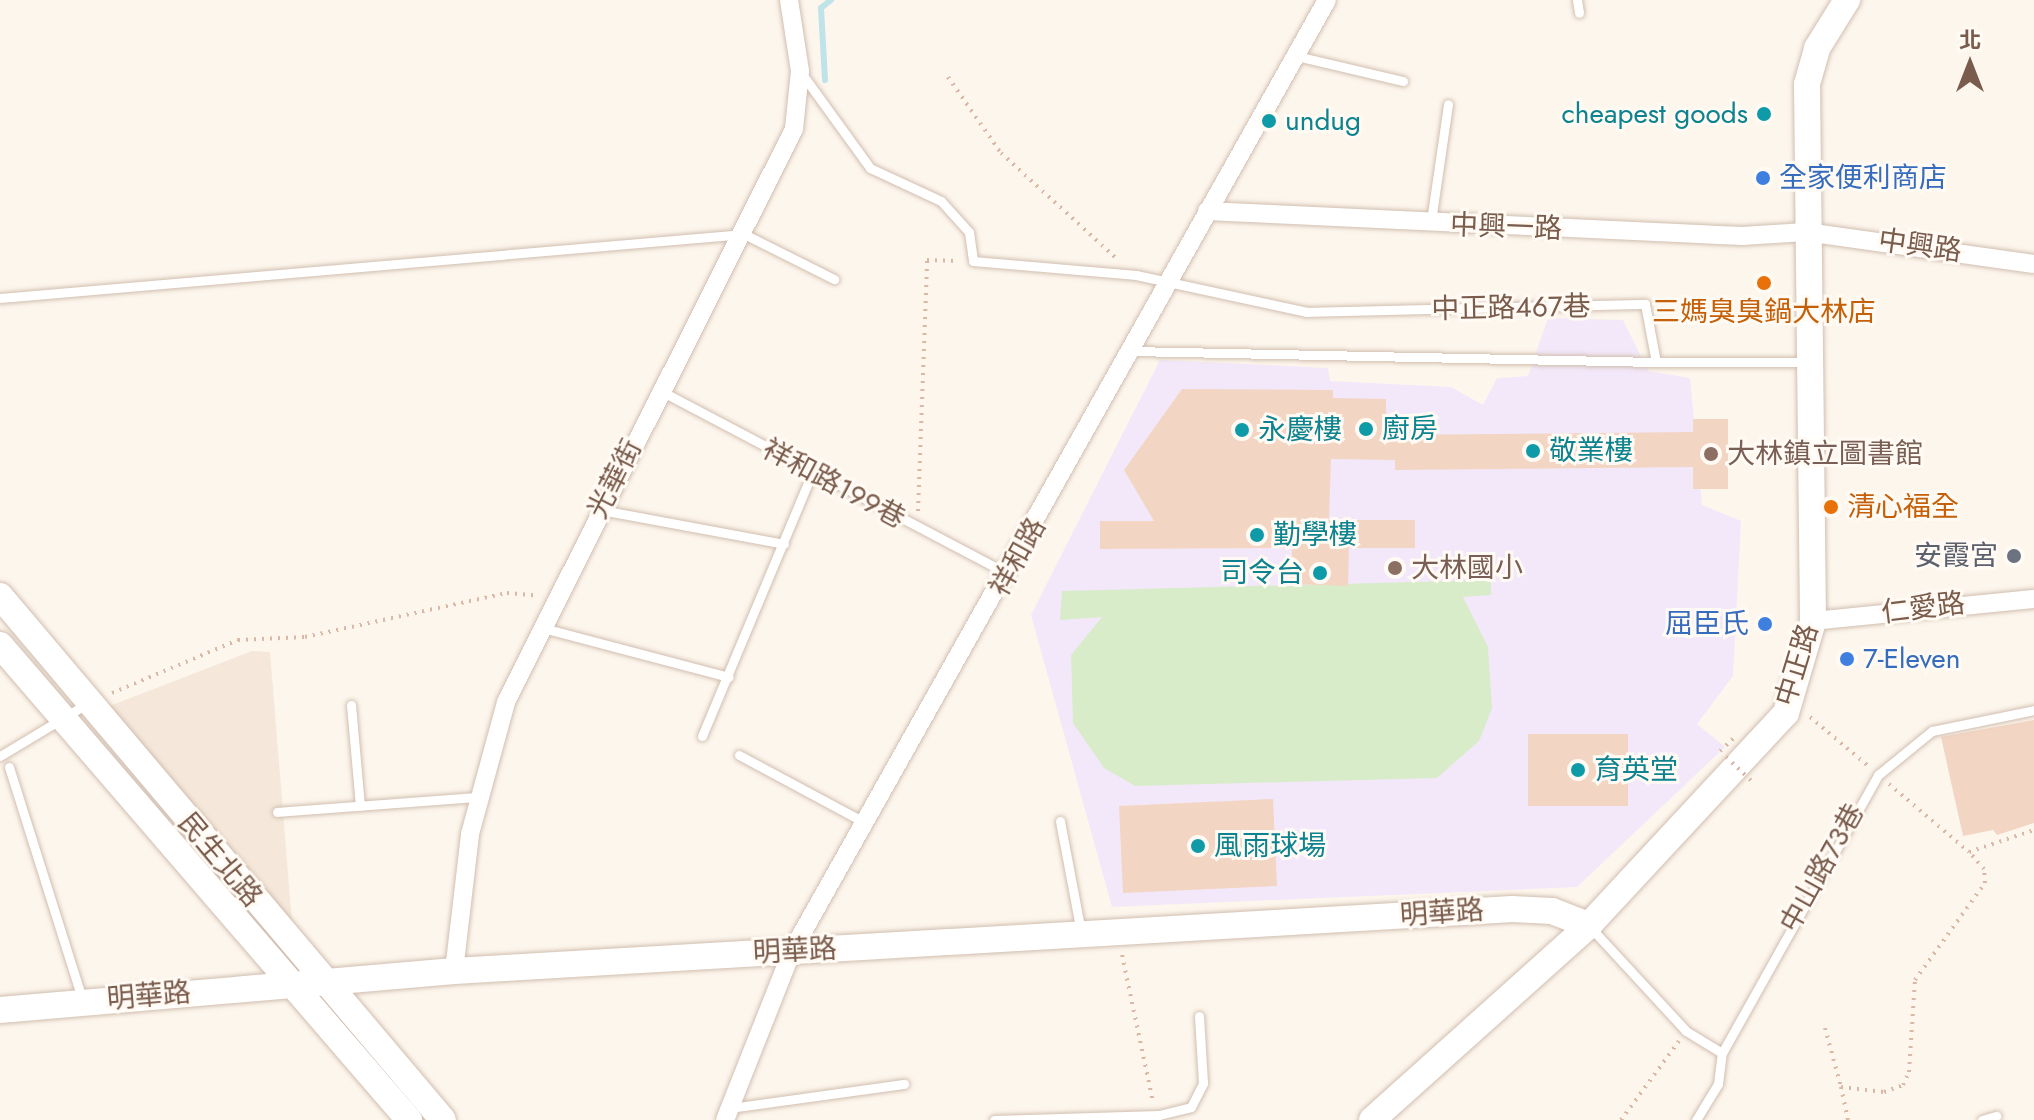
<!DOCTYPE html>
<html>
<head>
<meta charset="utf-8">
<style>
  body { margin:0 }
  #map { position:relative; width:2034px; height:1120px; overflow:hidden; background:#fdf6ec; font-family:Jost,"Noto Sans TC",sans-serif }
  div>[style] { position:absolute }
  .residential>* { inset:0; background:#f5e8da }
  .education>* { inset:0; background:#f3e8fa }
  .green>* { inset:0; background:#d8ecc9 }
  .stream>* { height:6px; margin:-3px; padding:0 3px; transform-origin:3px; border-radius:3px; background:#bfe3e8 }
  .building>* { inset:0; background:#f3d5c3 }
  .path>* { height:4px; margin-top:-2px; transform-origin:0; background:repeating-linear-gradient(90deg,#d9b8a5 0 2px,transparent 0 8px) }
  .roads { filter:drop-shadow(0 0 2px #d1beb0) drop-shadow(0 0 2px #d1beb0) }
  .lane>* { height:9px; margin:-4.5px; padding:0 4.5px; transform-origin:4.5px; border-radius:4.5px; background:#fff }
  .street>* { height:18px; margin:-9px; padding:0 9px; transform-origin:9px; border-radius:9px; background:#fff }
  .secondary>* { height:26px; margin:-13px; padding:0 13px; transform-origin:13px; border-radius:13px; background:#fff }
  .path-bridge>* { height:4px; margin-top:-2px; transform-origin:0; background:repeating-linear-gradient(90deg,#d9b8a5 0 2px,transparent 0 8px) }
  .dots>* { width:22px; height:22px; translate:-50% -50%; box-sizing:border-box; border:4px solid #fffaf3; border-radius:50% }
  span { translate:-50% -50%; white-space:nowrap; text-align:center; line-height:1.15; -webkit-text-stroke:6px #fffaf3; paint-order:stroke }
  .culture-label { font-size:28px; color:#0d838f }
  .right { translate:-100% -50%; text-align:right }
  .left { translate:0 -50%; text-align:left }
  .shop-label { font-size:28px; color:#366cbe }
  .street-label { font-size:28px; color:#7a5c4d }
  .food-label { font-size:28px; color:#c56008 }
  .education-label { font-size:28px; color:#785e54 }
  .worship-label { font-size:28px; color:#5b616d }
  .north { position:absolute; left:1930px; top:24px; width:80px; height:80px; -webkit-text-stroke:6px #fffaf3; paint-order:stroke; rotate:0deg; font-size:22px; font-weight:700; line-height:32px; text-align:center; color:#7a5c4d }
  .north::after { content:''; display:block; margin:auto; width:28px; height:36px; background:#7a5c4d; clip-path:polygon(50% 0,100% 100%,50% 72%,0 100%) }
</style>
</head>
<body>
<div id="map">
  <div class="residential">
    <i style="clip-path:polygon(252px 651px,270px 652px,292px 923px,107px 707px)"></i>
  </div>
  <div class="education">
    <i style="clip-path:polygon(1548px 318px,1623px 320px,1648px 371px,1690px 378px,1702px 505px,1741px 521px,1733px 676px,1697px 724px,1725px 747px,1577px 887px,1112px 907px,1031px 615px,1160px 360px,1328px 368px,1330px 381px,1451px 387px,1483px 405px,1497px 378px,1528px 376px)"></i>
  </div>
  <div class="green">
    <i style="clip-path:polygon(1491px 580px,1491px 595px,1463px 597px,1488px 647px,1492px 708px,1479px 741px,1437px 778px,1135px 786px,1104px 768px,1073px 723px,1071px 655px,1102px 617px,1060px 620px,1062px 591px)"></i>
  </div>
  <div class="stream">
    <i style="left:825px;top:80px;width:72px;rotate:-93.2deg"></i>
    <i style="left:821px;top:8px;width:13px;rotate:-39deg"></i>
  </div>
  <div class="building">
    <i style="clip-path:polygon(1182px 389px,1333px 390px,1333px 398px,1386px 399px,1386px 435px,1693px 432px,1693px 419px,1728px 419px,1728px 489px,1693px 489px,1693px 467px,1395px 470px,1395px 460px,1331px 459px,1329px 520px,1415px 520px,1415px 548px,1349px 548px,1348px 586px,1291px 584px,1292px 548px,1100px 549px,1100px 521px,1154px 521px,1124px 470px)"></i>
    <i style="clip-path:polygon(2034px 720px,2034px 823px,1997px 835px,1993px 830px,1963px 836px,1941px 737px)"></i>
    <i style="clip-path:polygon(1528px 734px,1628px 734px,1628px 806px,1528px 806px)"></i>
    <i style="clip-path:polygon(1273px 799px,1277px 886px,1123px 893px,1119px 806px)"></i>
  </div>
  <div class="path">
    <i style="left:948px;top:77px;width:93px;rotate:55.1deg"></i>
    <i style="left:1001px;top:153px;width:156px;rotate:42.4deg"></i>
    <i style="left:918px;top:511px;width:251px;rotate:-87.9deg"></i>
    <i style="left:927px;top:260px;width:32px;rotate:2deg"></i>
    <i style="left:112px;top:693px;width:137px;rotate:-22.8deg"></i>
    <i style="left:238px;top:640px;width:67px;rotate:-2.6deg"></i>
    <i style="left:305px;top:637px;width:207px;rotate:-12.3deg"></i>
    <i style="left:507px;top:593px;width:32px;rotate:5deg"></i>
    <i style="left:1810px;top:717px;width:75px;rotate:40.1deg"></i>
    <i style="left:1720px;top:751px;width:18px;rotate:-43deg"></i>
    <i style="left:1889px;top:784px;width:105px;rotate:40.4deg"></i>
    <i style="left:1122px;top:955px;width:150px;rotate:78.1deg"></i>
    <i style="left:1825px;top:1028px;width:61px;rotate:74.8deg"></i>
    <i style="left:1621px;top:1120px;width:98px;rotate:-53.7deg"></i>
    <i style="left:1848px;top:1120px;width:34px;rotate:-102deg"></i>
    <i style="left:1841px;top:1087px;width:43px;rotate:6.6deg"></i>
    <i style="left:1884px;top:1092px;width:20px;rotate:-20deg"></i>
    <i style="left:1903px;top:1085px;width:14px;rotate:-65deg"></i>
    <i style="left:1909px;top:1072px;width:92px;rotate:-86.3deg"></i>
    <i style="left:1915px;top:980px;width:120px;rotate:-54.2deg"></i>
    <i style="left:1985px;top:883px;width:14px;rotate:-94deg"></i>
    <i style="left:1984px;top:869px;width:23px;rotate:-131deg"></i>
    <i style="left:1969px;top:852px;width:69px;rotate:-18.7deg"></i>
  </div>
  <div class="roads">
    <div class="lane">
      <i style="left:1577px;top:0;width:13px;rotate:81deg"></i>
      <i style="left:1296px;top:56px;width:110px;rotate:13.2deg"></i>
      <i style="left:802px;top:74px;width:116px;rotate:54.1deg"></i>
      <i style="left:870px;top:168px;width:78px;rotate:24.9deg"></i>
      <i style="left:941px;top:201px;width:42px;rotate:47.9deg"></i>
      <i style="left:969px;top:232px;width:29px;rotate:82deg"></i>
      <i style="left:973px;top:261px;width:164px;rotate:4.9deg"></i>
      <i style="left:1136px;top:275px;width:175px;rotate:12.2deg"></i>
      <i style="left:1307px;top:312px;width:338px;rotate:-1.4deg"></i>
      <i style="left:1645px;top:304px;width:59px;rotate:79.3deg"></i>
      <i style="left:1656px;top:362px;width:151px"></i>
      <i style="left:1431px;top:221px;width:118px;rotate:-81.7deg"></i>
      <i style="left:0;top:298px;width:747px;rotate:-4.92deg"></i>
      <i style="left:744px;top:234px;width:101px;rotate:26.6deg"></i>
      <i style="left:1131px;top:351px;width:525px;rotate:1.2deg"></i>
      <i style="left:661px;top:391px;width:392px;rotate:27.8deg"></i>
      <i style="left:601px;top:510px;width:186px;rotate:10.5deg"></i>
      <i style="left:543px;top:628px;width:192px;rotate:14.8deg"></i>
      <i style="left:351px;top:705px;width:101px;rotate:84.9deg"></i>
      <i style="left:702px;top:736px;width:285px;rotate:-67.3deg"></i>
      <i style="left:739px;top:755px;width:144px;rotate:28.2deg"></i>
      <i style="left:0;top:756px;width:103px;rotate:-31.1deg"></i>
      <i style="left:9px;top:767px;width:243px;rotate:72.5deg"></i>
      <i style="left:277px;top:812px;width:202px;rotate:-4.3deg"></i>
      <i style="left:1060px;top:821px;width:113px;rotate:79.3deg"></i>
      <i style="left:1591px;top:928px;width:140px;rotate:47.3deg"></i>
      <i style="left:1686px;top:1031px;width:42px;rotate:31.4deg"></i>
      <i style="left:730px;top:1108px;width:176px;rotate:-7.9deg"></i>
      <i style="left:994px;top:1120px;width:165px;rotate:-1.7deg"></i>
      <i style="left:1159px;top:1115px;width:33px;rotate:-14deg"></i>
      <i style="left:1191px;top:1107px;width:27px;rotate:-63deg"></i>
      <i style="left:1203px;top:1083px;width:67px;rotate:-93.4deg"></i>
      <i style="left:1696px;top:1120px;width:42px;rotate:-58.6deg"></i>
      <i style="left:1718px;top:1084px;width:31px;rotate:-83deg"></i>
      <i style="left:1722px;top:1053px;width:319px;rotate:-60.7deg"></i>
      <i style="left:1878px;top:775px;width:70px;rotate:-39.2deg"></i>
      <i style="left:1932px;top:731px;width:104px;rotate:-11.6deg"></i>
      <i style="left:1982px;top:1120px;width:15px;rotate:-16deg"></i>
    </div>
    <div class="street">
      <i style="left:1207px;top:211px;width:536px;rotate:2.68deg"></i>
      <i style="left:1742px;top:236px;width:64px;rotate:-3.6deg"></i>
      <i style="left:1806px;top:232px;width:230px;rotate:8deg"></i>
      <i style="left:1813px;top:621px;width:222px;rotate:-5.7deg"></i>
      <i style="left:454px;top:971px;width:138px;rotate:-83.3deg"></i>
      <i style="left:470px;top:834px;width:137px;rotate:-74.7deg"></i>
      <i style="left:506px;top:702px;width:641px;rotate:-63.32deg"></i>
      <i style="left:794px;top:129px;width:58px;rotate:-84.1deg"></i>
      <i style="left:800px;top:71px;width:72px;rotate:-98.8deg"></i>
      <i style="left:725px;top:1120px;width:182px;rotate:-68.4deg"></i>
      <i style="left:792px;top:951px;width:1091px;rotate:-60.64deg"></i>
    </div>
    <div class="secondary">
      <i style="left:0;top:596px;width:686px;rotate:49.79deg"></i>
      <i style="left:0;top:645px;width:627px;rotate:49.27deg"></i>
      <i style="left:0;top:1010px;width:456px;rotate:-4.9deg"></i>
      <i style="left:454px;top:971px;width:1060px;rotate:-3.35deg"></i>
      <i style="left:1512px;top:909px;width:40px;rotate:2.9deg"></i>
      <i style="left:1552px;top:911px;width:40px;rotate:21deg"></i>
      <i style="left:1372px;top:1120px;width:292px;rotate:-41.9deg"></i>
      <i style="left:1589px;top:925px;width:289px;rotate:-47.1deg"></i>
      <i style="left:1786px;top:713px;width:96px;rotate:-73.6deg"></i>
      <i style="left:1813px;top:621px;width:537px;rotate:-90.64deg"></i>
      <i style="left:1807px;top:84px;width:37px;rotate:-74deg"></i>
      <i style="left:1817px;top:48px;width:57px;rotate:-58deg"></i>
    </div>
  </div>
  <div class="path-bridge">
    <i style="left:1726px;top:757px;width:34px;rotate:43deg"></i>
  </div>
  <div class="dots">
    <i style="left:1764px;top:114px;background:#0f9aa8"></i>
    <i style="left:1269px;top:121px;background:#0f9aa8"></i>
    <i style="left:1763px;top:178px;background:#3f7fe0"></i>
    <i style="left:1764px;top:283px;background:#e8710a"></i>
    <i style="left:1366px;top:429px;background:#0f9aa8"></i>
    <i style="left:1242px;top:430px;background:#0f9aa8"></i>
    <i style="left:1533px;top:451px;background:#0f9aa8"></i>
    <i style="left:1711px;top:454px;background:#8d6e63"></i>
    <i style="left:1831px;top:507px;background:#e8710a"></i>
    <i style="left:1257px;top:535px;background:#0f9aa8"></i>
    <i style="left:2014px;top:556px;background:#6b7280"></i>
    <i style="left:1395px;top:568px;background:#8d6e63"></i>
    <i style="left:1320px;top:573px;background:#0f9aa8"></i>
    <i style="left:1765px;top:624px;background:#3f7fe0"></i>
    <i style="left:1847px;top:659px;background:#3f7fe0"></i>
    <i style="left:1578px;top:770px;background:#0f9aa8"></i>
    <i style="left:1198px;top:846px;background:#0f9aa8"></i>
  </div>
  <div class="culture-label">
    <span class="right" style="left:1748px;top:114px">cheapest goods</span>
    <span class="left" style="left:1285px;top:121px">undug</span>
    <span class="left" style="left:1382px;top:429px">廚房</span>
    <span class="left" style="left:1258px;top:430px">永慶樓</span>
    <span class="left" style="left:1549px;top:451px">敬業樓</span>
    <span class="left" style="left:1273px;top:535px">勤學樓</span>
    <span class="right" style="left:1304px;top:573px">司令台</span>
    <span class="left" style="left:1594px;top:770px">育英堂</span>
    <span class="left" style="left:1214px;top:846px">風雨球場</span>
  </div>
  <div class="shop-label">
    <span class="left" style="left:1779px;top:178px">全家便利商店</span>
    <span class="right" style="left:1749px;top:624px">屈臣氏</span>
    <span class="left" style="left:1863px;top:659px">7-Eleven</span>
  </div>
  <div class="street-label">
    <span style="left:1506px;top:227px;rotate:2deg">中興一路</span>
    <span style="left:1920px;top:246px;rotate:8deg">中興路</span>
    <span style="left:1511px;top:308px;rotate:-1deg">中正路467巷</span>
    <span style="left:615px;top:479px;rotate:-63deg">光華街</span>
    <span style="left:834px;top:484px;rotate:28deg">祥和路199巷</span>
    <span style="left:1018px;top:557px;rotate:-61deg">祥和路</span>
    <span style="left:1923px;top:608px;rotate:-7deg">仁愛路</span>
    <span style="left:1797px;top:665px;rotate:-73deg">中正路</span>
    <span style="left:220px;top:860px;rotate:50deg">民生北路</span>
    <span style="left:1822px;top:868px;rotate:-61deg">中山路73巷</span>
    <span style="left:1442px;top:913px;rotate:-4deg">明華路</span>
    <span style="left:795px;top:951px;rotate:-3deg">明華路</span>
    <span style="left:149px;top:996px;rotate:-5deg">明華路</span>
  </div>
  <div class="food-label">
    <span style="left:1764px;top:312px">三媽臭臭鍋大林店</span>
    <span class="left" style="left:1847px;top:507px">清心福全</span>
  </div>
  <div class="education-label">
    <span class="left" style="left:1727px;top:454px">大林鎮立圖書館</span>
    <span class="left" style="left:1411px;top:568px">大林國小</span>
  </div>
  <div class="worship-label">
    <span class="right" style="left:1998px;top:556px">安霞宮</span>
  </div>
  <div class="north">北</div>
</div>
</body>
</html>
